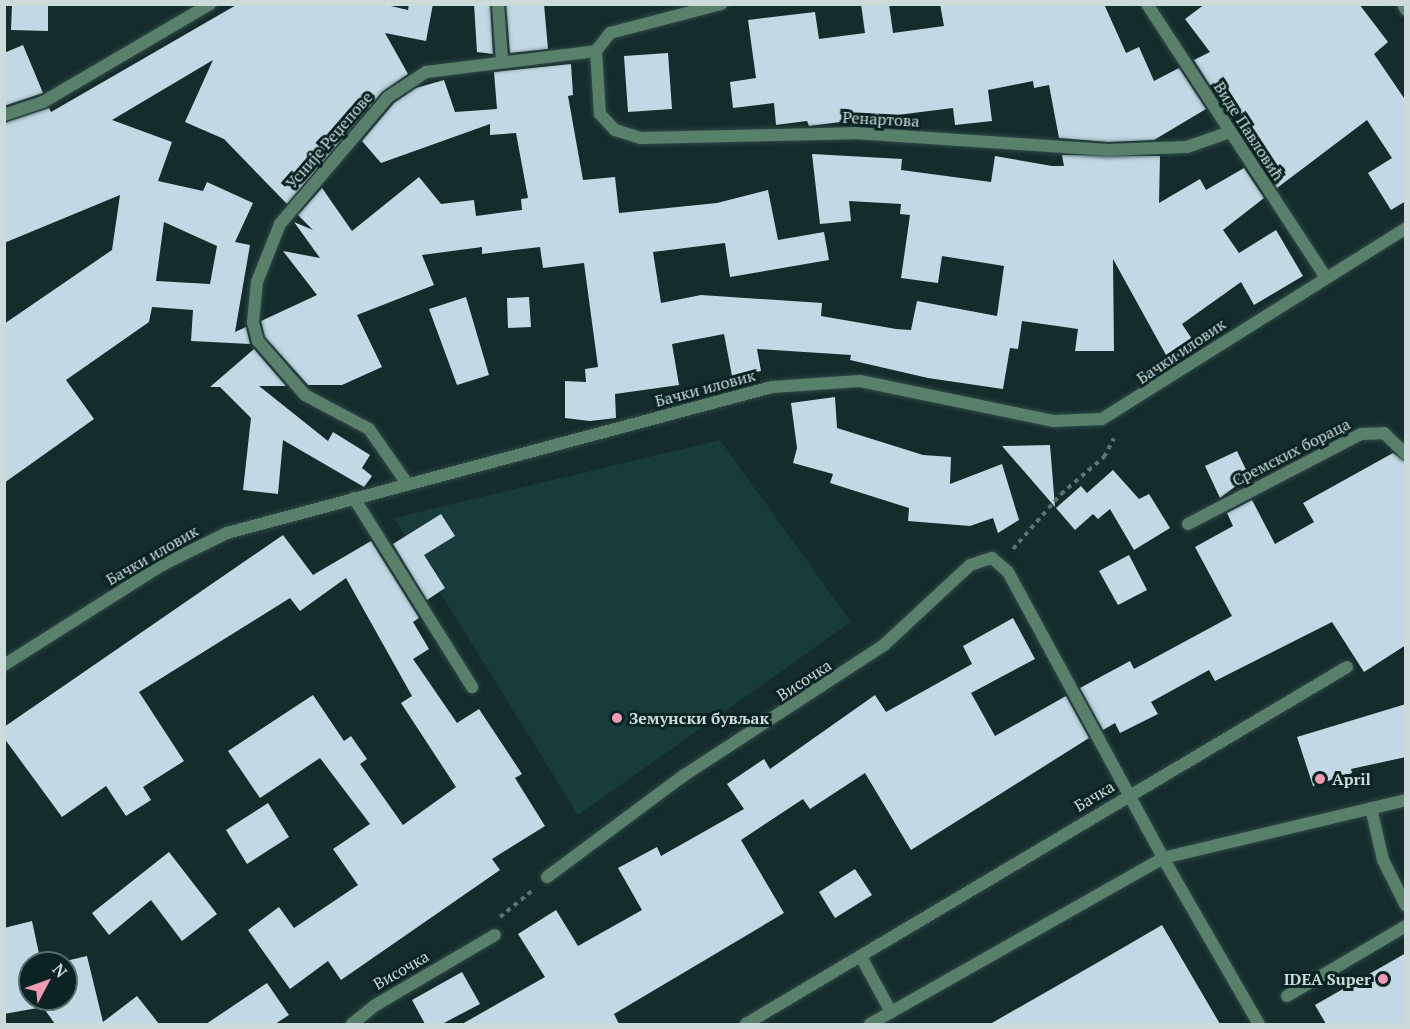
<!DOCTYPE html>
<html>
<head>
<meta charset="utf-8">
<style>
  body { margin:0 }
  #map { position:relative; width:1410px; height:1029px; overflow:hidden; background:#142d2c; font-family:"PT Serif",serif }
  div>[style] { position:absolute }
  .built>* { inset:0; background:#183b3b }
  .building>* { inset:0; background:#c1d9e4 }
  .path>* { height:4px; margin-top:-2px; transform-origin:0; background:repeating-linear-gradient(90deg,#5e7272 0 4.5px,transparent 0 9px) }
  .roads { filter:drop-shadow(0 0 2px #314948) drop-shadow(0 0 2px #314948) }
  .lane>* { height:12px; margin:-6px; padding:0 6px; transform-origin:6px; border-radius:6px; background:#58806b }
  .street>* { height:12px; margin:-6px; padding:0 6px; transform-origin:6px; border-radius:6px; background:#58806b }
  .dots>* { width:16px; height:16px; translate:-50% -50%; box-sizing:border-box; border:3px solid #0a2323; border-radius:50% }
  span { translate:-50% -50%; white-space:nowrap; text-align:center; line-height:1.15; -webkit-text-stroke:6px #0a2323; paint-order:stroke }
  .street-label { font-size:16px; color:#ccdada }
  .poi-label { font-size:16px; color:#ccdada; font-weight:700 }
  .left { translate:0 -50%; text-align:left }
  .right { translate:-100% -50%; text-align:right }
  .frame { position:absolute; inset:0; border:6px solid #ccdada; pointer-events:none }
  .north { position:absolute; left:18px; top:951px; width:60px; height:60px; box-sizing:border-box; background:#0a2323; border:2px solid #586c6c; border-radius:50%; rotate:49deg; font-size:16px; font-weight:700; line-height:24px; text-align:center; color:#ccdada }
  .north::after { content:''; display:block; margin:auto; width:21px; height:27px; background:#f19ab1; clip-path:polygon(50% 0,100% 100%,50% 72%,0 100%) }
</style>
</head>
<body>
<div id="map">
  <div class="built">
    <i style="clip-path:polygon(720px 440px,851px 622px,578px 815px,394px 518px)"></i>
  </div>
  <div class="building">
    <i style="clip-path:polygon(12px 4px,48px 4px,48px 31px,11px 30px)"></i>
    <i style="clip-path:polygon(evenodd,238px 4px,382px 4px,408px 10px,409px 4px,433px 4px,426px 41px,385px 33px,408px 74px,382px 92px,287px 204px,224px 139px,185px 122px,213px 60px,112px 120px,172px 142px,158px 181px,203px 191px,207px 182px,253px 203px,235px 242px,250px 245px,235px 332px,246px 327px,250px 344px,191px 341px,193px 310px,152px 307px,149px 322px,66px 380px,94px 419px,4px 483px,4px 324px,112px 250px,120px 195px,4px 243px,4px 123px,49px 108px,51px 112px,238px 4px,164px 222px,217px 246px,210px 284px,156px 281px,164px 222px)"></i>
    <i style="clip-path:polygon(474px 4px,490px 4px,493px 54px,477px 52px)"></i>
    <i style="clip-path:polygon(506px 4px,544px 4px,548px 49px,510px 53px)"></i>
    <i style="clip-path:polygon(861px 4px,889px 4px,893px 33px,944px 26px,940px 4px,1104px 4px,1126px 53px,1139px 47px,1154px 81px,1179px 68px,1206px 109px,1154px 140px,1108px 142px,1059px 138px,1049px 85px,1034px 88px,1033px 81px,988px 90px,992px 121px,955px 125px,953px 108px,809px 126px,807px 121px,776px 125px,774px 103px,733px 108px,730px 82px,756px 78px,748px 20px,815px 12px,819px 39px,865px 33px)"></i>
    <i style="clip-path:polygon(1205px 4px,1359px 4px,1388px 42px,1374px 54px,1406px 101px,1406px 201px,1391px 210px,1368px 173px,1392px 158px,1367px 120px,1277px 188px,1258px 159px,1269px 153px,1228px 97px,1220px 101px,1194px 60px,1210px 52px,1185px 19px)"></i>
    <i style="clip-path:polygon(23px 45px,43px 93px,4px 106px,4px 53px)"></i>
    <i style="clip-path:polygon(668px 53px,672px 109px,628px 112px,624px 56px)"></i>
    <i style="clip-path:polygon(571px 64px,573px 95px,568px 96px,583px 180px,615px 177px,619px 213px,717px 203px,768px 190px,778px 240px,824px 232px,829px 260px,730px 277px,725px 243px,653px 252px,661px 303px,701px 295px,822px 303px,821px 316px,896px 329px,911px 330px,917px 301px,997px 316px,1004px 266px,942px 256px,938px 283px,901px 278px,910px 215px,900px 214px,901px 204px,849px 201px,851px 221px,820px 224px,812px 154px,902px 159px,901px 170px,991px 182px,995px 156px,1052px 166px,1064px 166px,1062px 155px,1160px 156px,1159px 203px,1200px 179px,1206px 190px,1244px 168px,1264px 198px,1223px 230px,1239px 253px,1276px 230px,1303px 276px,1254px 305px,1241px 282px,1182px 324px,1196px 345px,1171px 364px,1113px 259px,1114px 351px,1075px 351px,1078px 329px,1022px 321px,1018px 349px,1010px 348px,1003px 389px,928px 378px,850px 360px,851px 355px,757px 349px,761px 371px,732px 376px,724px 334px,672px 344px,679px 385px,615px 394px,616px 418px,590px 421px,565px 418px,565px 381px,586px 382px,585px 369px,598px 367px,584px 263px,543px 268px,540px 247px,482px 254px,482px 247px,422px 255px,434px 285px,357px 315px,382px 367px,342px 385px,308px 385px,265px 337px,261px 321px,317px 295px,283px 251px,320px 258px,294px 222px,313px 230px,298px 215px,322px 188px,352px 231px,419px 177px,441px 204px,474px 200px,476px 216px,522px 210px,521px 199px,528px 198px,516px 133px,490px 135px,490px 124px,381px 163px,362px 141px,394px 103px,416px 88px,444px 80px,455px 112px,497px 109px,494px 72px)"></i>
    <i style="clip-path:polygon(466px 297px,489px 375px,457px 385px,429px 309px)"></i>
    <i style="clip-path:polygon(529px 297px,531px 327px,508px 328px,507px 298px)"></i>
    <i style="clip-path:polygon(254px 349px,286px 386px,259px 386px,328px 441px,333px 432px,370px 455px,362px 468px,372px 476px,364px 487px,283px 440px,278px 494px,243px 490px,251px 418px,220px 387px,210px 387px)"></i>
    <i style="clip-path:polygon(835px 397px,837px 428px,923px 455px,951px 457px,950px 484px,1002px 464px,1019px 520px,998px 533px,993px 518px,970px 526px,908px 521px,909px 508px,830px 483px,833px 474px,793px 463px,797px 448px,791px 403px)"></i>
    <i style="clip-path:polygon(1050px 445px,1055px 507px,1002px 446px)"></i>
    <i style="clip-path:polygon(1237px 451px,1249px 476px,1220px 498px,1205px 466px)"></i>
    <i style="clip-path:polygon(1393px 453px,1406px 462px,1406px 645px,1364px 672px,1332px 622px,1215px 681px,1209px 670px,1151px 702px,1158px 714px,1120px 733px,1115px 723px,1103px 730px,1080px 688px,1130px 661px,1134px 669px,1232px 616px,1195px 547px,1233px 526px,1227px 513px,1252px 500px,1275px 544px,1314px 522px,1303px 503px)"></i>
    <i style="clip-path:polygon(1113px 470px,1139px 499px,1149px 494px,1170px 528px,1134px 550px,1110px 509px,1098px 519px,1093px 514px,1075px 530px,1056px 508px,1081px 486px,1087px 493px)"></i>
    <i style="clip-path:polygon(441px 514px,455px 536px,424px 555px,445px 588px,427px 600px,393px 544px)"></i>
    <i style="clip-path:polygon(283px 535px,313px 575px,371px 541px,419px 618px,413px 622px,429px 649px,413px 659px,457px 723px,479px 709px,522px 774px,515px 778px,545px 826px,492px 859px,500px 870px,341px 980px,328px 961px,290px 989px,248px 930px,279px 907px,294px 928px,358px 885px,333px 849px,370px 824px,320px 758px,260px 798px,228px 751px,313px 695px,344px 741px,351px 736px,367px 759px,360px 764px,403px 825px,456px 787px,401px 703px,412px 696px,346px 578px,300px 611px,290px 598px,139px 692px,184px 761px,143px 787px,151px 800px,126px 816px,106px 786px,62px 817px,4px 738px,4px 727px)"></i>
    <i style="clip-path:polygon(1129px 555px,1147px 590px,1118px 605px,1099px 571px)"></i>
    <i style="clip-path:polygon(1013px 618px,1035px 659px,971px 693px,995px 736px,1066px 696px,1089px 738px,911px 850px,865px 773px,810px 809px,803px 799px,741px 840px,784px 913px,614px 1014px,619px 1024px,462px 1024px,545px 977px,518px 934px,556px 910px,578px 946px,642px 910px,618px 868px,657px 847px,661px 856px,744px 809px,727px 784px,764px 759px,770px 769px,875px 695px,886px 712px,972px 664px,963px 646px)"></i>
    <i style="clip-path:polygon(1406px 704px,1406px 757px,1351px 769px,1352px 773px,1313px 786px,1297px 737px)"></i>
    <i style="clip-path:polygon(268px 803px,289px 837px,247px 864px,226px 830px)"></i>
    <i style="clip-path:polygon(169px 852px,217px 914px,182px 941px,151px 900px,109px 935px,92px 913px)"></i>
    <i style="clip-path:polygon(855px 869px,872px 895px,835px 918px,819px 892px)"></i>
    <i style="clip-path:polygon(32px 921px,41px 963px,30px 963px,30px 999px,66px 999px,66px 963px,57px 963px,87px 956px,103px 1022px,137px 996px,159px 1024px,55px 1024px,43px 1007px,4px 1014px,4px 928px)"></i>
    <i style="clip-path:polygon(1162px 925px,1220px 1024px,990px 1024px,1095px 964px)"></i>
    <i style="clip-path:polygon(1406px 953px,1406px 1024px,1326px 1024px,1315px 1005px)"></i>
    <i style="clip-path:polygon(462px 972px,480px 1004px,442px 1024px,425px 1024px,412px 1000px)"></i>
    <i style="clip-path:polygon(267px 983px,289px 1015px,275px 1024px,206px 1024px)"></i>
  </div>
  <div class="path">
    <i style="left:1013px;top:549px;width:73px;rotate:-48.9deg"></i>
    <i style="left:1061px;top:494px;width:57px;rotate:-40.7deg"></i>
    <i style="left:1104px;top:457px;width:21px;rotate:-62deg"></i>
    <i style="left:500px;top:917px;width:43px;rotate:-39.3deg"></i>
  </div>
  <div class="roads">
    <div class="lane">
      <i style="left:354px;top:498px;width:223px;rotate:58deg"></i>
      <i style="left:1371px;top:808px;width:53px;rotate:77deg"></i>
      <i style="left:1383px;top:860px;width:51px;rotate:63.4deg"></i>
      <i style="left:861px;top:957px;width:63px;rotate:61.4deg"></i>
      <i style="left:1287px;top:996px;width:138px;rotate:-30.5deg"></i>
      <i style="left:746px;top:1024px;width:699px;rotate:-30.71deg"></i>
    </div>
    <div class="street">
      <i style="left:498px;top:4px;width:57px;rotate:86deg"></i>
      <i style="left:1147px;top:4px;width:324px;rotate:56.8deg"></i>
      <i style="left:1403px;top:4px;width:7px;rotate:63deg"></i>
      <i style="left:596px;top:51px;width:63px;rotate:86.4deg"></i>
      <i style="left:600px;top:114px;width:22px;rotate:47deg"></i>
      <i style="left:615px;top:130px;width:27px;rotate:17deg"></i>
      <i style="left:641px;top:138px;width:213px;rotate:-1.3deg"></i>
      <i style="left:854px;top:133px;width:255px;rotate:3.8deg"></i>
      <i style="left:1108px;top:150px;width:79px;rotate:-2.2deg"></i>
      <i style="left:1187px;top:147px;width:46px;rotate:-19.2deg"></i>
      <i style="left:4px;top:115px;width:41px;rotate:-18.4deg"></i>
      <i style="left:43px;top:102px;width:194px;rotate:-30.4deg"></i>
      <i style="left:406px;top:482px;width:65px;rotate:-124.9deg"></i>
      <i style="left:369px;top:429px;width:72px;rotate:-152deg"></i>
      <i style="left:305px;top:395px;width:72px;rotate:-131deg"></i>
      <i style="left:258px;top:341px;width:20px;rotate:-105deg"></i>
      <i style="left:253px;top:322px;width:40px;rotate:-84.3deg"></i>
      <i style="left:257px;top:282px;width:62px;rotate:-68.4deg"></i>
      <i style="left:280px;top:224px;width:167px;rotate:-49.6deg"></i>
      <i style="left:388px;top:97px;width:45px;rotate:-33.3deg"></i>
      <i style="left:426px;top:72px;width:171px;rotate:-7deg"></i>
      <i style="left:596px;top:51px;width:23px;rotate:-52deg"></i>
      <i style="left:610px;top:33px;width:115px;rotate:-14.6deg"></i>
      <i style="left:1188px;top:524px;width:195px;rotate:-27.5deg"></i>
      <i style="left:1361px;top:434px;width:23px;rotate:-2deg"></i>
      <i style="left:1384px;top:433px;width:30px;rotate:44deg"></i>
      <i style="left:4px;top:665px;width:189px;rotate:-32.3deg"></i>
      <i style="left:164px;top:564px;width:70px;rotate:-26.2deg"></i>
      <i style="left:227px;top:533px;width:564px;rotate:-15deg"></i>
      <i style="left:772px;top:387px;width:88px;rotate:-3.9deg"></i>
      <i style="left:860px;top:381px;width:197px;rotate:11.7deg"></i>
      <i style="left:1053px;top:421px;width:49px;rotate:-2.3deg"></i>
      <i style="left:1102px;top:419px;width:359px;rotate:-32.1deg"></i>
      <i style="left:547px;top:877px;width:169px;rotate:-36.6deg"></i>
      <i style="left:683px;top:776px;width:240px;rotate:-33.1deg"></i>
      <i style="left:884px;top:645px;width:117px;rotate:-42.9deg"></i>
      <i style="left:970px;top:565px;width:23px;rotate:-18deg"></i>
      <i style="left:992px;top:558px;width:21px;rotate:41deg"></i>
      <i style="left:1008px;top:572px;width:325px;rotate:61.5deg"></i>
      <i style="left:1163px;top:858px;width:250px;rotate:-13.4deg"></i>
      <i style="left:352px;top:1024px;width:28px;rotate:-39deg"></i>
      <i style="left:374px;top:1006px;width:140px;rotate:-30.4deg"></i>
      <i style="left:870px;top:1024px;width:337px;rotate:-29.5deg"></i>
      <i style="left:1163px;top:858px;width:192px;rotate:60deg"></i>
    </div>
  </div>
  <div class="dots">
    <i style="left:617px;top:718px;background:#f19ab1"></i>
    <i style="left:1320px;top:779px;background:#f19ab1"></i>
    <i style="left:1383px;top:979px;background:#f19ab1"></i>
  </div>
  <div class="street-label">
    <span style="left:881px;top:119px;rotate:3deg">Ренартова</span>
    <span style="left:1249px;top:131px;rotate:57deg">Виде Павловић</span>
    <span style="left:329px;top:140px;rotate:-49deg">Усније Реџепове</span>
    <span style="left:1181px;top:351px;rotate:-34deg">Бачки иловик</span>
    <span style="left:705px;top:388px;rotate:-15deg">Бачки иловик</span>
    <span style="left:1291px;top:452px;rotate:-27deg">Сремских бораца</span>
    <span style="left:152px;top:555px;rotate:-30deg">Бачки иловик</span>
    <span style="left:804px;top:680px;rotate:-33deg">Височка</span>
    <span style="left:1094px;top:796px;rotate:-31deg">Бачка</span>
    <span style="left:401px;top:970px;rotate:-30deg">Височка</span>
  </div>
  <div class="poi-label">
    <span class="left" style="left:629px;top:718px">Земунски бувљак</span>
    <span class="left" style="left:1332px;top:779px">April</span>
    <span class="right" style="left:1371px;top:979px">IDEA Super</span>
  </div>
  <div class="frame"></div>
  <div class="north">N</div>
</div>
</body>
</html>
